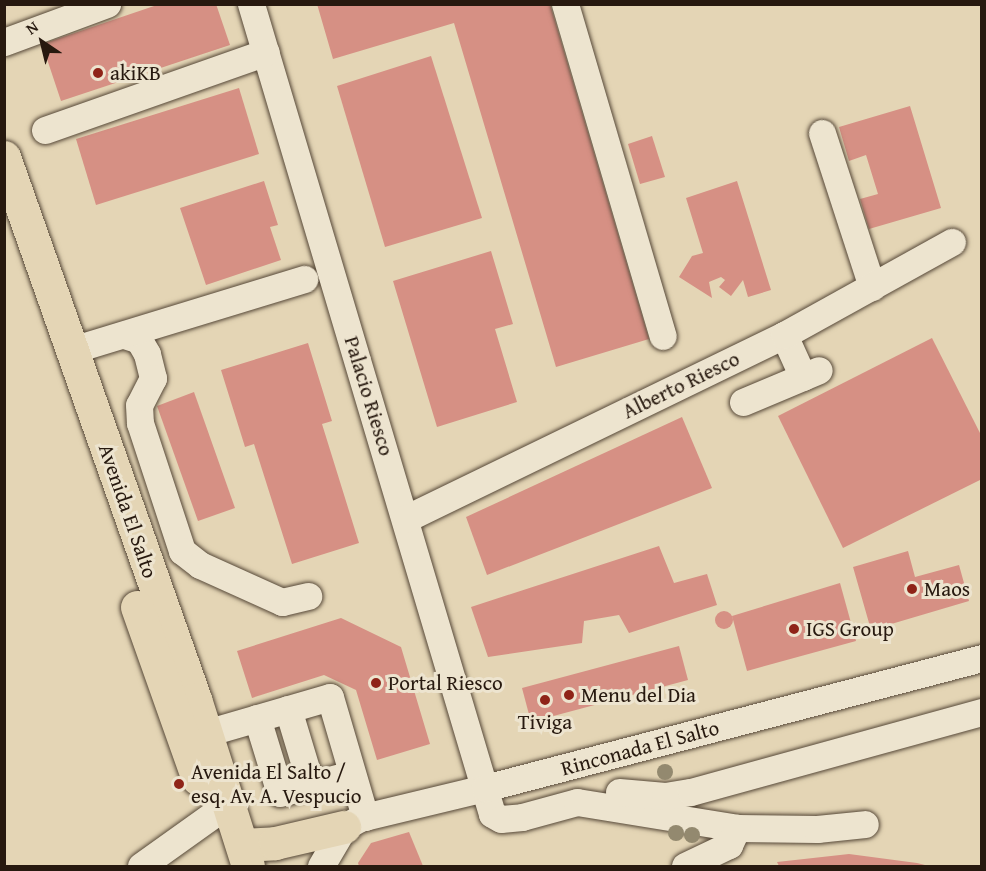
<!DOCTYPE html>
<html>
<head>
<meta charset="utf-8">
<style>
  body { margin:0 }
  #map { position:relative; width:986px; height:871px; overflow:hidden; background:#e4d5b5; font-family:"Gentium Book Plus",serif }
  div>[style] { position:absolute }
  .building>* { inset:0; background:#d69084 }
  .round { border-radius:50% }
  .roads { filter:drop-shadow(0 0 2px #564838) drop-shadow(0 0 2px #564838) }
  .minor>* { height:27px; margin:-13.5px; padding:0 13.5px; transform-origin:13.5px; border-radius:13.5px; background:#ede4cf }
  .major>* { height:33px; margin:-16.5px; padding:0 16.5px; transform-origin:16.5px; border-radius:16.5px; background:#e4d5b5 }
  .trees>* { width:16px; height:16px; margin:-8px; border-radius:50%; background:#93896f }
  .dots>* { width:16px; height:16px; translate:-50% -50%; box-sizing:border-box; border:3px solid #ede4cf; border-radius:50% }
  span { translate:-50% -50%; white-space:nowrap; text-align:center; line-height:1.15; -webkit-text-stroke:6px #ede4cf; paint-order:stroke }
  .poi-label { font-size:21px; color:#27190f }
  .left { translate:0 -50%; text-align:left }
  .street-label { font-size:21px; color:#27190f }
  .frame { position:absolute; inset:0; border:6px solid #27190f; pointer-events:none }
  .north { position:absolute; left:12px; top:12px; width:60px; height:60px; -webkit-text-stroke:4px #ede4cf; paint-order:stroke; rotate:325deg; font-size:16px; font-weight:700; line-height:24px; text-align:center; color:#27190f }
  .north::after { content:''; display:block; margin:auto; width:21px; height:27px; background:#27190f; clip-path:polygon(50% 0,100% 100%,50% 72%,0 100%) }
</style>
</head>
<body>
<div id="map">
  <div class="building">
    <i style="clip-path:polygon(160px 4px,216px 4px,230px 45px,61px 101px,42px 44px)"></i>
    <i style="clip-path:polygon(317px 4px,550px 4px,649px 339px,556px 367px,454px 23px,333px 59px)"></i>
    <i style="clip-path:polygon(431px 56px,482px 218px,385px 247px,337px 86px)"></i>
    <i style="clip-path:polygon(239px 88px,259px 154px,96px 205px,76px 139px)"></i>
    <i style="clip-path:polygon(910px 106px,941px 208px,869px 229px,860px 199px,878px 194px,866px 155px,849px 161px,839px 127px)"></i>
    <i style="clip-path:polygon(652px 136px,665px 177px,640px 184px,628px 144px)"></i>
    <i style="clip-path:polygon(264px 181px,278px 225px,270px 227px,281px 260px,206px 285px,180px 208px)"></i>
    <i style="clip-path:polygon(737px 181px,771px 290px,748px 297px,743px 280px,731px 296px,719px 287px,725px 280px,721px 277px,709px 282px,712px 298px,679px 277px,692px 256px,703px 253px,686px 198px)"></i>
    <i style="clip-path:polygon(491px 251px,513px 324px,495px 329px,517px 402px,437px 427px,393px 281px)"></i>
    <i style="clip-path:polygon(932px 338px,982px 437px,982px 479px,843px 548px,778px 416px)"></i>
    <i style="clip-path:polygon(308px 343px,332px 421px,322px 424px,359px 543px,292px 564px,254px 444px,245px 447px,221px 370px)"></i>
    <i style="clip-path:polygon(194px 392px,235px 508px,198px 521px,157px 406px)"></i>
    <i style="clip-path:polygon(682px 417px,712px 488px,487px 575px,466px 517px)"></i>
    <i style="clip-path:polygon(659px 546px,674px 583px,707px 574px,717px 605px,629px 633px,619px 615px,584px 621px,582px 643px,488px 657px,471px 607px)"></i>
    <i style="clip-path:polygon(908px 551px,915px 577px,959px 565px,969px 601px,871px 630px,853px 567px)"></i>
    <i style="clip-path:polygon(840px 583px,856px 641px,747px 671px,732px 616px)"></i>
    <i class="round" style="left:715px;top:611px;width:18px;height:18px"></i>
    <i style="clip-path:polygon(341px 618px,401px 647px,430px 744px,377px 760px,356px 690px,324px 675px,252px 698px,237px 651px)"></i>
    <i style="clip-path:polygon(679px 646px,688px 680px,531px 722px,522px 688px)"></i>
    <i style="clip-path:polygon(409px 832px,423px 866px,359px 866px,358px 863px,371px 843px)"></i>
    <i style="clip-path:polygon(849px 854px,917px 863px,929px 866px,779px 866px,777px 862px)"></i>
  </div>
  <div class="roads">
    <div class="minor">
      <i style="left:251px;top:4px;width:845px;rotate:73.43deg"></i>
      <i style="left:492px;top:814px;width:10px;rotate:29deg"></i>
      <i style="left:501px;top:819px;width:21px;rotate:-5deg"></i>
      <i style="left:522px;top:817px;width:57px;rotate:-15.3deg"></i>
      <i style="left:577px;top:802px;width:162px;rotate:9.2deg"></i>
      <i style="left:737px;top:828px;width:80px;rotate:0.7deg"></i>
      <i style="left:817px;top:829px;width:48px;rotate:-5.9deg"></i>
      <i style="left:565px;top:4px;width:346px;rotate:73.6deg"></i>
      <i style="left:4px;top:42px;width:110px;rotate:-20.3deg"></i>
      <i style="left:45px;top:130px;width:234px;rotate:-19.4deg"></i>
      <i style="left:822px;top:133px;width:162px;rotate:72deg"></i>
      <i style="left:124px;top:335px;width:16px;rotate:18deg"></i>
      <i style="left:139px;top:340px;width:16px;rotate:60deg"></i>
      <i style="left:147px;top:354px;width:25px;rotate:76deg"></i>
      <i style="left:153px;top:378px;width:30px;rotate:117deg"></i>
      <i style="left:139px;top:405px;width:18px;rotate:87deg"></i>
      <i style="left:140px;top:423px;width:135px;rotate:71.8deg"></i>
      <i style="left:182px;top:551px;width:23px;rotate:38deg"></i>
      <i style="left:200px;top:565px;width:90px;rotate:24.3deg"></i>
      <i style="left:282px;top:602px;width:27px;rotate:-13deg"></i>
      <i style="left:784px;top:335px;width:46px;rotate:65.7deg"></i>
      <i style="left:72px;top:350px;width:243px;rotate:-17deg"></i>
      <i style="left:743px;top:402px;width:82px;rotate:-22.8deg"></i>
      <i style="left:405px;top:519px;width:421px;rotate:-25.9deg"></i>
      <i style="left:784px;top:335px;width:192px;rotate:-29deg"></i>
      <i style="left:288px;top:709px;width:79px;rotate:73.2deg"></i>
      <i style="left:257px;top:718px;width:78px;rotate:73deg"></i>
      <i style="left:280px;top:793px;width:74px;rotate:-14.8deg"></i>
      <i style="left:206px;top:733px;width:129px;rotate:-16.2deg"></i>
      <i style="left:330px;top:697px;width:125px;rotate:73.7deg"></i>
      <i style="left:619px;top:792px;width:46px;rotate:5deg"></i>
      <i style="left:665px;top:796px;width:26px;rotate:-9deg"></i>
      <i style="left:691px;top:792px;width:302px;rotate:-15.4deg"></i>
      <i style="left:141px;top:866px;width:86px;rotate:-35.5deg"></i>
      <i style="left:321px;top:866px;width:45px;rotate:-59.5deg"></i>
      <i style="left:344px;top:827px;width:18px;rotate:-29deg"></i>
      <i style="left:360px;top:818px;width:129px;rotate:-13.5deg"></i>
      <i style="left:485px;top:788px;width:514px;rotate:-14.66deg"></i>
      <i style="left:685px;top:866px;width:49px;rotate:-25.5deg"></i>
      <i style="left:729px;top:845px;width:19px;rotate:-65deg"></i>
    </div>
    <div class="major">
      <i style="left:4px;top:157px;width:575px;rotate:70.59deg"></i>
      <i style="left:195px;top:699px;width:175px;rotate:72.4deg"></i>
      <i style="left:137px;top:607px;width:182px;rotate:70.5deg"></i>
      <i style="left:242px;top:845px;width:33px;rotate:-3deg"></i>
      <i style="left:275px;top:843px;width:71px;rotate:-13.1deg"></i>
    </div>
  </div>
  <div class="trees">
    <i style="left:665px;top:772px"></i>
    <i style="left:676px;top:833px"></i>
    <i style="left:692px;top:835px"></i>
  </div>
  <div class="dots">
    <i style="left:98px;top:73px;background:#8f2418"></i>
    <i style="left:912px;top:589px;background:#8f2418"></i>
    <i style="left:794px;top:629px;background:#8f2418"></i>
    <i style="left:376px;top:683px;background:#8f2418"></i>
    <i style="left:569px;top:695px;background:#8f2418"></i>
    <i style="left:545px;top:700px;background:#8f2418"></i>
    <i style="left:179px;top:784px;background:#8f2418"></i>
  </div>
  <div class="poi-label">
    <span class="left" style="left:110px;top:73px">akiKB</span>
    <span class="left" style="left:924px;top:589px">Maos</span>
    <span class="left" style="left:806px;top:629px">IGS Group</span>
    <span class="left" style="left:388px;top:683px">Portal Riesco</span>
    <span class="left" style="left:581px;top:695px">Menu del Dia</span>
    <span style="left:545px;top:722px">Tiviga</span>
    <span class="left" style="left:191px;top:784px">Avenida El Salto /<br>esq. Av. A. Vespucio</span>
  </div>
  <div class="street-label">
    <span style="left:681px;top:385px;rotate:-26deg">Alberto Riesco</span>
    <span style="left:369px;top:396px;rotate:73deg">Palacio Riesco</span>
    <span style="left:128px;top:511px;rotate:71deg">Avenida El Salto</span>
    <span style="left:640px;top:748px;rotate:-15deg">Rinconada El Salto</span>
  </div>
  <div class="frame"></div>
  <div class="north">N</div>
</div>
</body>
</html>
